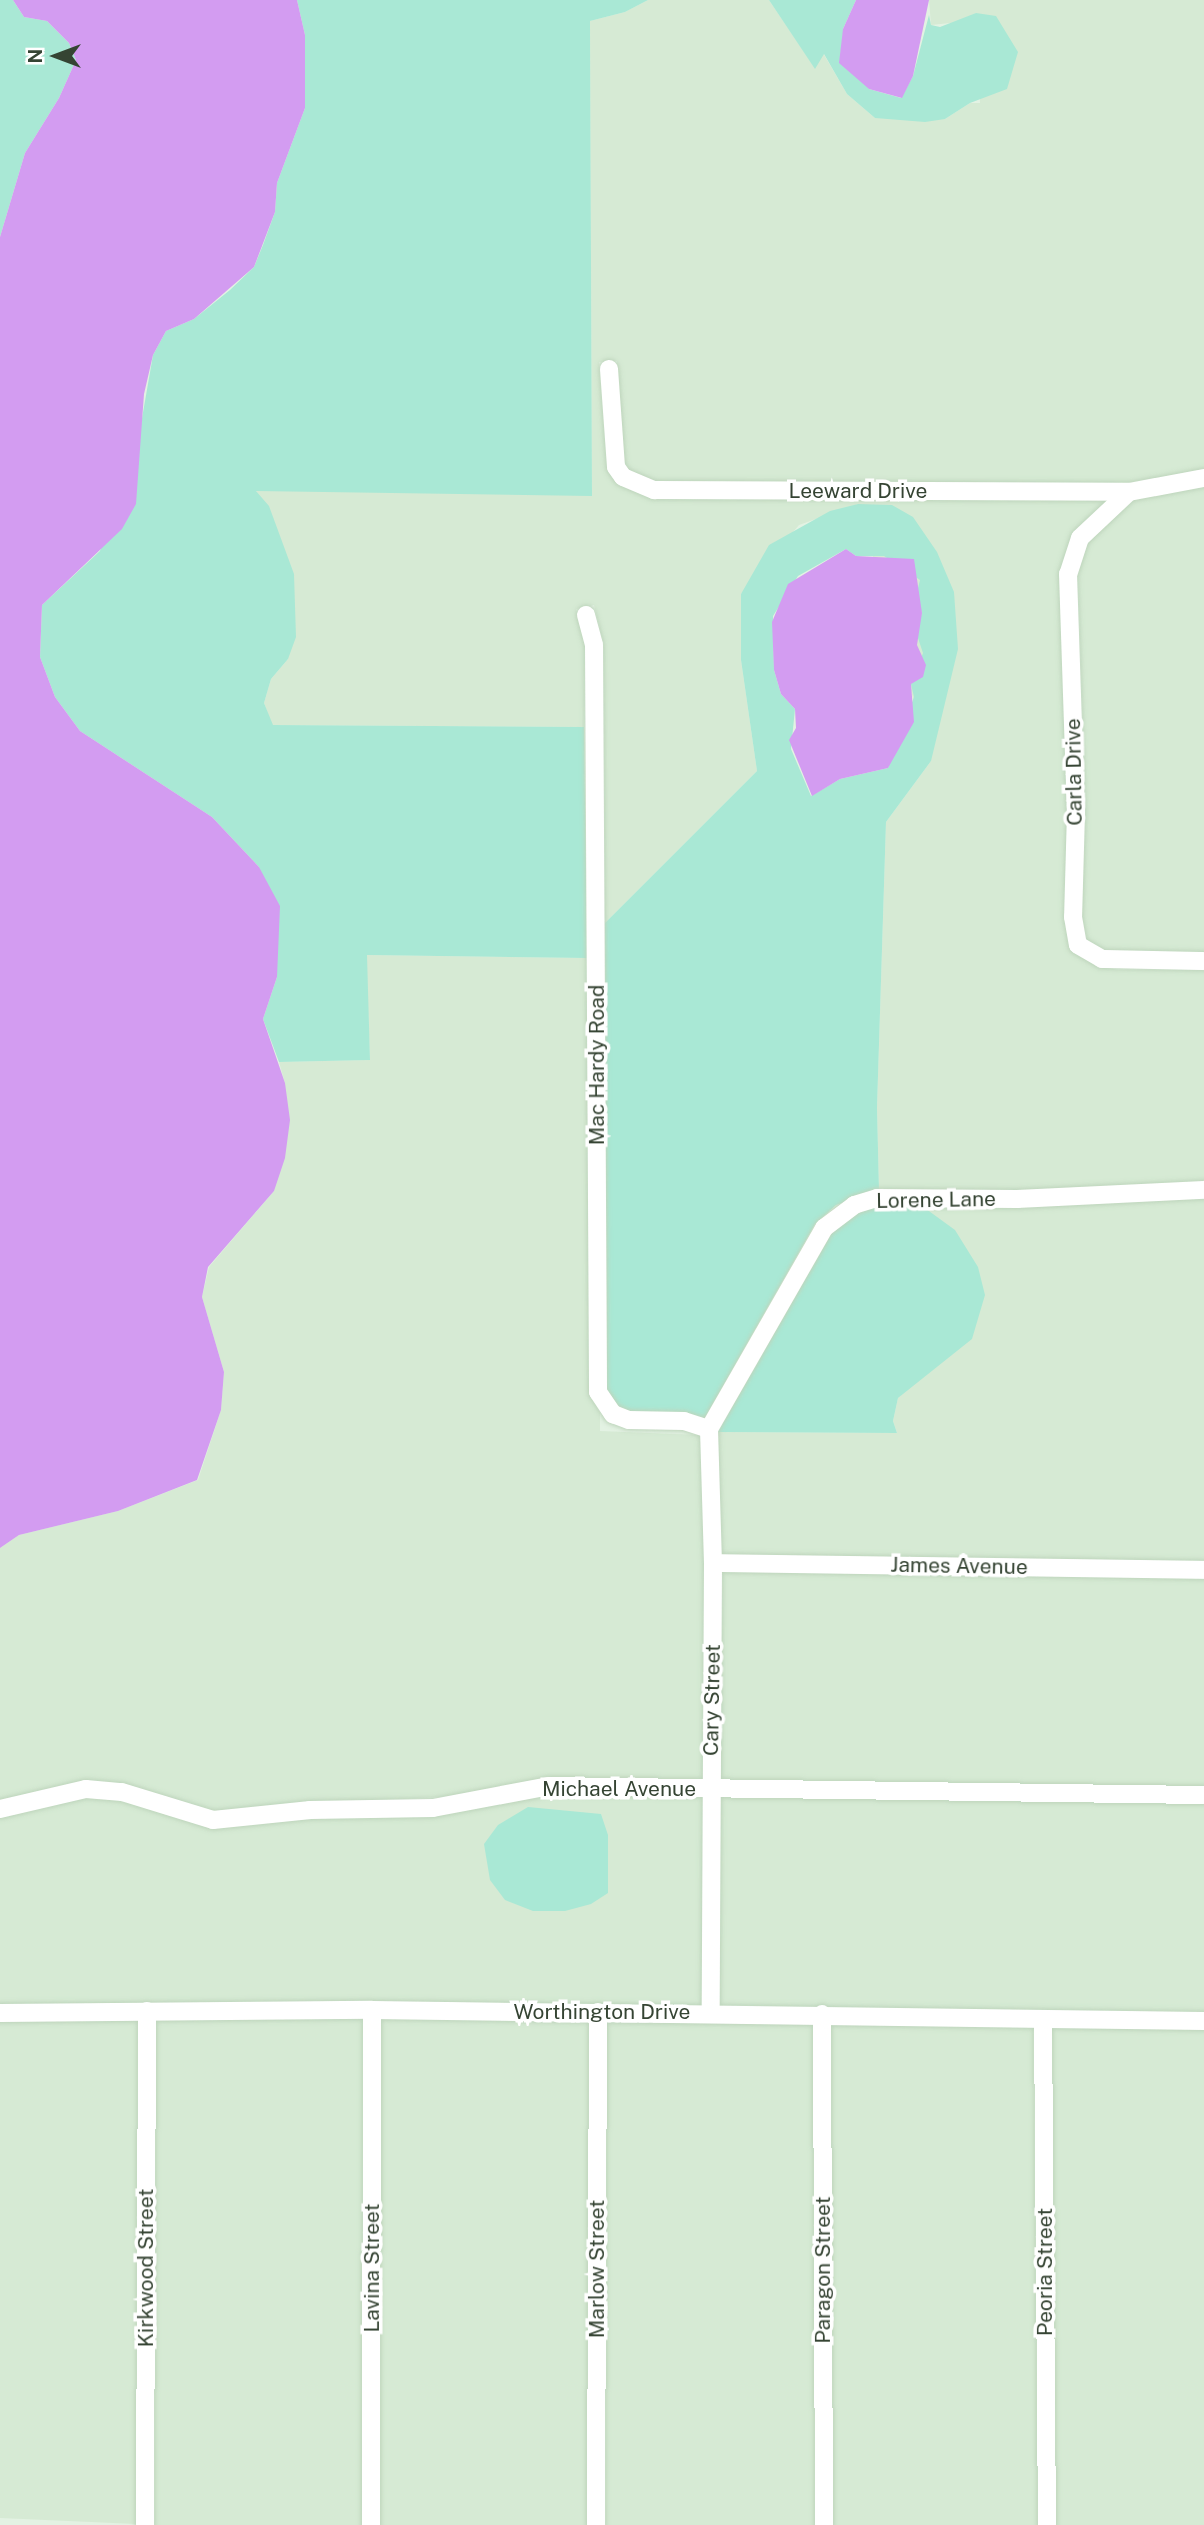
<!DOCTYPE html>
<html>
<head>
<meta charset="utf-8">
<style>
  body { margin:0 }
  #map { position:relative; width:1204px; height:2525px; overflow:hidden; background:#e3f2e3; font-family:"Public Sans",sans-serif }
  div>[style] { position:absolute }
  .residential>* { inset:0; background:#d6ead4 }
  .green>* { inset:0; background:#a9e8d5 }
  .water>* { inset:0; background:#d39cf1 }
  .roads { filter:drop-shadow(0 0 2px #bed5bc) drop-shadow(0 0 2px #bed5bc) }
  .street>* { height:18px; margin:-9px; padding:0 9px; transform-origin:9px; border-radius:9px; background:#fff }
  span { translate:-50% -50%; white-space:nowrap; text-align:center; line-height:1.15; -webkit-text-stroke:7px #fff; paint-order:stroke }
  .street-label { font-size:21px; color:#354433 }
  .north { position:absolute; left:21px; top:21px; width:70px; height:70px; -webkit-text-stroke:5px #fff; paint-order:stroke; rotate:270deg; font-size:19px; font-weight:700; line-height:28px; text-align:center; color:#354433 }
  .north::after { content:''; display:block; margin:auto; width:24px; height:32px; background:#354433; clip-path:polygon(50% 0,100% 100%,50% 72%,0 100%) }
</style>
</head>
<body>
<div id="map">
  <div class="residential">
    <i style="clip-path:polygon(648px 0,769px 0,815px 68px,823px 53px,847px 94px,875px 118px,945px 119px,970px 103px,980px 103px,976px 13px,960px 22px,931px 25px,929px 0,1204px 0,1204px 469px,1126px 483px,656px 482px,630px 471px,624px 464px,617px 361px,599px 362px,607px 469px,619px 485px,651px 498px,1107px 500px,1072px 533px,1059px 574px,1067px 812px,1064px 917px,1069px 946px,1097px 965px,1118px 970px,1204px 970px,1204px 1182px,1017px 1190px,879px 1190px,877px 1108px,886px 822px,931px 761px,858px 504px,799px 525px,741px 594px,741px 660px,757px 771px,605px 923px,604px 645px,594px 605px,576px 609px,585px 646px,584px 727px,272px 725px,264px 703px,271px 679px,288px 659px,256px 490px,592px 495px,590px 21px,625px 12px)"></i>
    <i style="clip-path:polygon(1204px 486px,1204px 953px,1105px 951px,1087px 940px,1082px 916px,1086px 812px,1078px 575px,1088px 542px,1133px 499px)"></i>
    <i style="clip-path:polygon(366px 955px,587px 958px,589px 1392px,600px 1413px,600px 1431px,700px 1435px,704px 1563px,702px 1780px,214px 1811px,125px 1784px,0 1801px,0 1548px,19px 1535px,118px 1511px,198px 1480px,221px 1410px,224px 1372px,202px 1297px,209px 1267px,274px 1191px,285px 1083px,279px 1062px,370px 1060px)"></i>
    <i style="clip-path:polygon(1204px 1198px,1204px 1562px,722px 1555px,718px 1432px,897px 1433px,893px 1421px,898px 1398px,930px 1369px,922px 1206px)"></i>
    <i style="clip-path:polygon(723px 1571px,1204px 1578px,1204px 1787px,720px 1781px)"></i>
    <i style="clip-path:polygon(549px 1794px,702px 1797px,702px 2005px,0 2005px,0 1818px,87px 1797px,120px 1800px,210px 1827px)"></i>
    <i style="clip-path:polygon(720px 1797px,1204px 1803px,1204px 2013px,720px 2005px)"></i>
    <i style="clip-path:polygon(156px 2019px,363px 2019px,362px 2525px,155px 2525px)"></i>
    <i style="clip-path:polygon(381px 2019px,589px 2020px,587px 2525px,380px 2525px)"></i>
    <i style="clip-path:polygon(138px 2020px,136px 2524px,0 2518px,0 2021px)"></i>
    <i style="clip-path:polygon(607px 2020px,813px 2022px,815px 2525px,606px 2525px)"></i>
    <i style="clip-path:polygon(831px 2023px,1033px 2026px,1038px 2525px,833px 2525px)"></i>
    <i style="clip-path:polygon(1052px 2027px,1204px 2029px,1204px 2525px,1056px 2525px)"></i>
  </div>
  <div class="green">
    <i style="clip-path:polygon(0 0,13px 0,24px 17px,47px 21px,69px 43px,76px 60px,59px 98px,25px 153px,0 237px)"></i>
    <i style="clip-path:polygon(297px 0,648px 0,625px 12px,590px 21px,592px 496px,256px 491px,269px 506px,294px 574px,296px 637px,288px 659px,271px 679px,264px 703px,273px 725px,584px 727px,587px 958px,367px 955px,370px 1060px,279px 1062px,263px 1019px,277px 977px,259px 867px,212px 817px,80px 731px,55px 697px,40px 657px,42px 605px,100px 551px,141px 424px,153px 355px,166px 331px,194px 319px,230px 290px,254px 267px,263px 245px,275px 212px,277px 183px,305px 108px,305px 35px)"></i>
    <i style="clip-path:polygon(769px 0,856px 0,843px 29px,869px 89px,901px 98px,913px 76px,929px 15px,931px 25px,940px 27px,976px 13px,996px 16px,1018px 52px,1007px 89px,970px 103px,945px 119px,925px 122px,875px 118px,847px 94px,824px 54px,815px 69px)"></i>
    <i style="clip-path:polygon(evenodd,858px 504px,892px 505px,913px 517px,937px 552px,954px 592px,958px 649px,931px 761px,886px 822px,877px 1108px,879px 1190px,836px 1205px,815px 1224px,704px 1419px,630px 1411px,619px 1407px,607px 1391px,605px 923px,757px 771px,741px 660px,741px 594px,769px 545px,830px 511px,858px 504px,846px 549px,856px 556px,884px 556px,920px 580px,916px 596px,922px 613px,916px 632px,923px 653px,911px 684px,914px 697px,888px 768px,840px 779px,811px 796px,791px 749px,795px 709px,781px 694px,774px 670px,773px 616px,798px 576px,846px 549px)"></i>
    <i style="clip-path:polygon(879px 1206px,922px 1206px,955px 1230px,978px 1267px,985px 1295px,972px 1339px,898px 1398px,893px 1421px,897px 1433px,718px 1432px,832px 1233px,858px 1212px)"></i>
    <i style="clip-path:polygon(528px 1807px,601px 1814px,608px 1835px,608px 1893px,591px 1904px,565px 1911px,533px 1911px,505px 1900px,490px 1880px,484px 1844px,498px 1825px)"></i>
  </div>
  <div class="water">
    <i style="clip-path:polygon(13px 0,297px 0,305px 35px,305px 108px,277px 183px,275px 212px,254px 267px,194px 319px,166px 331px,153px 355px,144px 394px,136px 504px,122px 529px,42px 605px,40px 657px,55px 697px,80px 731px,212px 817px,259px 867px,280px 906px,277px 977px,263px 1019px,285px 1083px,290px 1120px,285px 1158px,274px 1191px,208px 1267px,202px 1297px,224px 1372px,221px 1410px,197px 1480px,118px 1511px,19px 1535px,0 1548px,0 237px,25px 153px,59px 98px,76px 60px,69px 43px,47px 21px,24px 17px)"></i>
    <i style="clip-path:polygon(856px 0,929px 0,913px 76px,902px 98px,869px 89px,839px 63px,843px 29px)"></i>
    <i style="clip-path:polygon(846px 549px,856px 556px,914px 559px,922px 613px,917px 645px,926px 665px,923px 677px,911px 684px,914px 722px,888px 768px,840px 779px,812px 796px,789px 740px,796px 728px,795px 709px,781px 694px,774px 670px,772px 622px,788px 584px)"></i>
  </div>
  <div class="roads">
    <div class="street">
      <i style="left:609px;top:369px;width:98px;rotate:85.9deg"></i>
      <i style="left:616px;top:467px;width:12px;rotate:55deg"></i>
      <i style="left:623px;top:477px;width:34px;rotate:23deg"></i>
      <i style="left:654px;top:490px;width:475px;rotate:0.2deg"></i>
      <i style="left:1129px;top:492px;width:76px;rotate:-10.6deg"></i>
      <i style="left:1129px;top:492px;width:67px;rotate:136.8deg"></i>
      <i style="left:1080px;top:538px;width:38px;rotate:108deg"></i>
      <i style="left:1068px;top:574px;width:238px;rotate:88.1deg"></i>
      <i style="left:1076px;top:812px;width:105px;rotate:91.6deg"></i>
      <i style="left:1073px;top:917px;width:28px;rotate:80deg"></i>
      <i style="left:1078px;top:945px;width:28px;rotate:30deg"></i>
      <i style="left:1102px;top:959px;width:102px;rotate:1.1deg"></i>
      <i style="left:586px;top:615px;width:31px;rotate:75deg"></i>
      <i style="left:594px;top:645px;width:747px;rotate:89.69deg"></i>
      <i style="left:598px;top:1392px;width:27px;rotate:56deg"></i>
      <i style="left:613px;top:1414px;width:17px;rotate:21deg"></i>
      <i style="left:629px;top:1420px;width:55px;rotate:1deg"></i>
      <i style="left:684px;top:1421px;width:26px;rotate:18deg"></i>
      <i style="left:709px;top:1429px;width:232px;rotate:-60.2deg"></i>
      <i style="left:824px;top:1228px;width:38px;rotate:-37deg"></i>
      <i style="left:854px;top:1205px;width:24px;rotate:-17deg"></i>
      <i style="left:877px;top:1198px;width:140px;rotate:0.4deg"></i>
      <i style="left:1017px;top:1199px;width:187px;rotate:-2.8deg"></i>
      <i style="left:709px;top:1429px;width:134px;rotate:88.3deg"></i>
      <i style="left:713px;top:1563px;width:450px;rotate:90.3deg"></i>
      <i style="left:713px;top:1563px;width:491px;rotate:0.8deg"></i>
      <i style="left:0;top:1809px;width:88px;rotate:-13.1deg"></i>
      <i style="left:86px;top:1789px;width:36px;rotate:5deg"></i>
      <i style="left:122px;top:1792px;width:95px;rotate:17.1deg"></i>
      <i style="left:213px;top:1820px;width:98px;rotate:-5.9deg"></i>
      <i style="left:310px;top:1810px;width:123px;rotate:-0.9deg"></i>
      <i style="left:433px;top:1808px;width:118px;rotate:-10.7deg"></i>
      <i style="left:549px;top:1786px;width:655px;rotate:0.79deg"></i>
      <i style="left:0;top:2013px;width:372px;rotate:-0.5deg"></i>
      <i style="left:372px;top:2010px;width:832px;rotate:0.76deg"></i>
      <i style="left:822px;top:2014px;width:511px;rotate:89.78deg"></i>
      <i style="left:1043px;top:2019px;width:506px;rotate:89.55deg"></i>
      <i style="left:145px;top:2525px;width:514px;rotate:-89.78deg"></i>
      <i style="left:371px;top:2525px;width:515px;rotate:-89.89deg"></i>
      <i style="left:596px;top:2525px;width:513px;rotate:-89.78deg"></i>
    </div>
  </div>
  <div class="street-label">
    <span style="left:858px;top:491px">Leeward Drive</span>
    <span style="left:1074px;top:772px;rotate:-91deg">Carla Drive</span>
    <span style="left:597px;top:1065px;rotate:-90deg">Mac Hardy Road</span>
    <span style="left:936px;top:1200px;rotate:-1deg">Lorene Lane</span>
    <span style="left:959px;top:1566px;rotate:1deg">James Avenue</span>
    <span style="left:712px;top:1700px;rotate:-89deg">Cary Street</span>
    <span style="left:619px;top:1789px">Michael Avenue</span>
    <span style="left:602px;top:2012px">Worthington Drive</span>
    <span style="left:146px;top:2268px;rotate:-90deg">Kirkwood Street</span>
    <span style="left:372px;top:2268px;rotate:-90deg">Lavina Street</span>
    <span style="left:597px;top:2269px;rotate:-90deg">Marlow Street</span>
    <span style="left:823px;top:2270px;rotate:-90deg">Paragon Street</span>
    <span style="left:1045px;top:2272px;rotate:-90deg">Peoria Street</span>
  </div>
  <div class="north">N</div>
</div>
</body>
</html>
